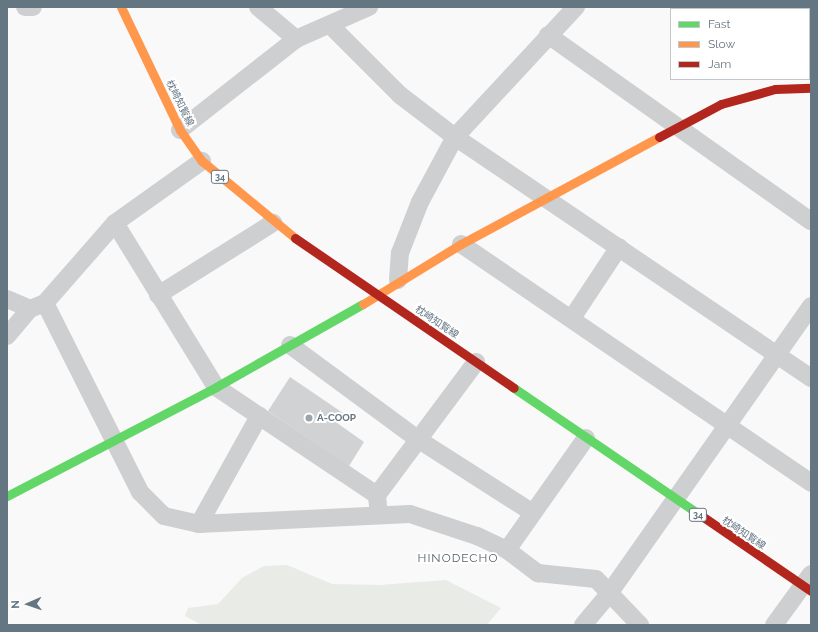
<!DOCTYPE html>
<html>
<head>
<meta charset="utf-8">
<style>
  body { margin:0 }
  #map { position:relative; width:818px; height:632px; overflow:hidden; background:#f9f9f9; font-family:Raleway,"Noto Sans JP",sans-serif }
  div>[style] { position:absolute }
  .green>* { inset:0; background:#e8ebe6 }
  .building>* { inset:0; background:#d0d2d3 }
  .street>* { height:18px; margin:-9px; padding:0 9px; transform-origin:9px; border-radius:9px; background:#cecfd0 }
  .fast>* { height:9px; margin:-4.5px; padding:0 4.5px; transform-origin:4.5px; border-radius:4.5px; background:#63d668 }
  .slow>* { height:9px; margin:-4.5px; padding:0 4.5px; transform-origin:4.5px; border-radius:4.5px; background:#ff974d }
  .jam>* { height:9px; margin:-4.5px; padding:0 4.5px; transform-origin:4.5px; border-radius:4.5px; background:#b3261e }
  .dots>* { width:11px; height:11px; translate:-50% -50%; box-sizing:border-box; border:2px solid #fff; border-radius:50% }
  span { translate:-50% -50%; white-space:nowrap; text-align:center; line-height:1.15; -webkit-text-stroke:4px #fff; paint-order:stroke }
  .shield-label span { padding:1px 3px; background:#fff; border:1px solid; border-radius:3px; -webkit-text-stroke-width:0 }
  .shield-label { font-size:9px; color:#657683; font-weight:700 }
  .street-label { font-size:10px; color:#657683 }
  .poi-label { font-size:10px; color:#657683; font-weight:700 }
  .left { translate:0 -50%; text-align:left }
  .quarter-label { font-size:12px; color:#57646e; letter-spacing:1px }
  .frame { position:absolute; inset:0; border:8px solid #657683; pointer-events:none }
  .legend { position:absolute; left:670px; top:8px; width:140px; height:72px; box-sizing:border-box; background:#fff; border:1px solid #c1c8cd; margin:0; padding:5px 7px; list-style:none; font-size:12px; color:#657683 }
  .legend li { display:flex; align-items:center; gap:8px; height:20px }
  .legend b { width:20px; border:1px solid #c1c8cd }
  .north { position:absolute; left:8px; top:584px; width:40px; height:40px; -webkit-text-stroke:3px #fff; paint-order:stroke; rotate:268deg; font-size:11px; font-weight:700; line-height:16px; text-align:center; color:#657683 }
  .north::after { content:''; display:block; margin:auto; width:14px; height:18px; background:#657683; clip-path:polygon(50% 0,100% 100%,50% 72%,0 100%) }
</style>
</head>
<body>
<div id="map">
  <div class="green">
    <i style="clip-path:polygon(287px 565px,332px 584px,380px 585px,446px 580px,501px 608px,487px 625px,202px 625px,185px 616px,188px 608px,218px 604px,242px 578px,264px 566px)"></i>
  </div>
  <div class="building">
    <i style="clip-path:polygon(290px 377px,343px 413px,337px 423px,364px 442px,349px 466px,268px 411px)"></i>
  </div>
  <div class="street">
    <i style="left:25px;top:7px;width:8px"></i>
    <i style="left:258px;top:7px;width:50px;rotate:40.1deg"></i>
    <i style="left:684px;top:7px;width:3px;rotate:45deg"></i>
    <i style="left:330px;top:25px;width:99px;rotate:45deg"></i>
    <i style="left:400px;top:95px;width:69px;rotate:37.4deg"></i>
    <i style="left:455px;top:137px;width:430px;rotate:34.1deg"></i>
    <i style="left:548px;top:35px;width:322px;rotate:35.3deg"></i>
    <i style="left:180px;top:130px;width:147px;rotate:-38.1deg"></i>
    <i style="left:296px;top:39px;width:80px;rotate:-23.7deg"></i>
    <i style="left:115px;top:223px;width:193px;rotate:58.4deg"></i>
    <i style="left:216px;top:387px;width:194px;rotate:33.9deg"></i>
    <i style="left:461px;top:244px;width:424px;rotate:34.3deg"></i>
    <i style="left:398px;top:280px;width:27px;rotate:-86deg"></i>
    <i style="left:400px;top:253px;width:55px;rotate:-68.6deg"></i>
    <i style="left:420px;top:202px;width:74px;rotate:-61.7deg"></i>
    <i style="left:455px;top:137px;width:178px;rotate:-47.1deg"></i>
    <i style="left:158px;top:295px;width:136px;rotate:-32.1deg"></i>
    <i style="left:7px;top:299px;width:25px;rotate:23deg"></i>
    <i style="left:45px;top:303px;width:212px;rotate:63.3deg"></i>
    <i style="left:140px;top:492px;width:34px;rotate:45deg"></i>
    <i style="left:164px;top:516px;width:36px;rotate:13deg"></i>
    <i style="left:199px;top:524px;width:211px;rotate:-2.7deg"></i>
    <i style="left:410px;top:514px;width:71px;rotate:18.2deg"></i>
    <i style="left:477px;top:536px;width:33px;rotate:25deg"></i>
    <i style="left:507px;top:550px;width:39px;rotate:37deg"></i>
    <i style="left:538px;top:573px;width:58px;rotate:5.9deg"></i>
    <i style="left:596px;top:579px;width:64px;rotate:46.3deg"></i>
    <i style="left:572px;top:318px;width:85px;rotate:-56.5deg"></i>
    <i style="left:7px;top:336px;width:35px;rotate:-50deg"></i>
    <i style="left:30px;top:309px;width:16px;rotate:-22deg"></i>
    <i style="left:45px;top:303px;width:106px;rotate:-48.8deg"></i>
    <i style="left:115px;top:223px;width:107px;rotate:-35.5deg"></i>
    <i style="left:290px;top:345px;width:160px;rotate:36.4deg"></i>
    <i style="left:419px;top:440px;width:135px;rotate:32.6deg"></i>
    <i style="left:378px;top:506px;width:11px;rotate:-95deg"></i>
    <i style="left:377px;top:495px;width:166px;rotate:-53.3deg"></i>
    <i style="left:199px;top:524px;width:124px;rotate:-60.9deg"></i>
    <i style="left:507px;top:550px;width:137px;rotate:-54.8deg"></i>
    <i style="left:583px;top:625px;width:39px;rotate:-50deg"></i>
    <i style="left:608px;top:595px;width:353px;rotate:-54.9deg"></i>
    <i style="left:774px;top:625px;width:63px;rotate:-54deg"></i>
  </div>
  <div class="fast">
    <i style="left:514px;top:388px;width:224px;rotate:34.3deg"></i>
    <i style="left:7px;top:496px;width:236px;rotate:-27.5deg"></i>
    <i style="left:216px;top:387px;width:169px;rotate:-29.5deg"></i>
  </div>
  <div class="slow">
    <i style="left:121px;top:7px;width:136px;rotate:64.4deg"></i>
    <i style="left:180px;top:130px;width:38px;rotate:55deg"></i>
    <i style="left:202px;top:161px;width:121px;rotate:39.6deg"></i>
    <i style="left:363px;top:304px;width:115px;rotate:-31.5deg"></i>
    <i style="left:461px;top:244px;width:225px;rotate:-28.4deg"></i>
  </div>
  <div class="jam">
    <i style="left:659px;top:137px;width:70px;rotate:-28deg"></i>
    <i style="left:721px;top:104px;width:56px;rotate:-15.5deg"></i>
    <i style="left:775px;top:89px;width:36px;rotate:-2deg"></i>
    <i style="left:295px;top:238px;width:265px;rotate:34.4deg"></i>
    <i style="left:699px;top:514px;width:136px;rotate:34.5deg"></i>
  </div>
  <div class="dots">
    <i style="left:309px;top:418px;background:#99a4ac"></i>
  </div>
  <div class="shield-label">
    <span style="left:220px;top:177px">34</span>
    <span style="left:698px;top:515px">34</span>
  </div>
  <div class="street-label">
    <span style="left:180px;top:103px;rotate:64deg">枕崎知覧線</span>
    <span style="left:437px;top:322px;rotate:34deg">枕崎知覧線</span>
    <span style="left:744px;top:533px;rotate:34deg">枕崎知覧線</span>
  </div>
  <div class="poi-label">
    <span class="left" style="left:317px;top:418px">A-COOP</span>
  </div>
  <div class="quarter-label">
    <span style="left:458px;top:559px">HINODECHO</span>
  </div>
  <div class="frame"></div>
  <ul class="legend">
  <li><b style="height:5px;background:#63d668"></b>Fast</li>
  <li><b style="height:5px;background:#ff974d"></b>Slow</li>
  <li><b style="height:5px;background:#b3261e"></b>Jam</li>
  </ul>
  <div class="north">N</div>
</div>
</body>
</html>
